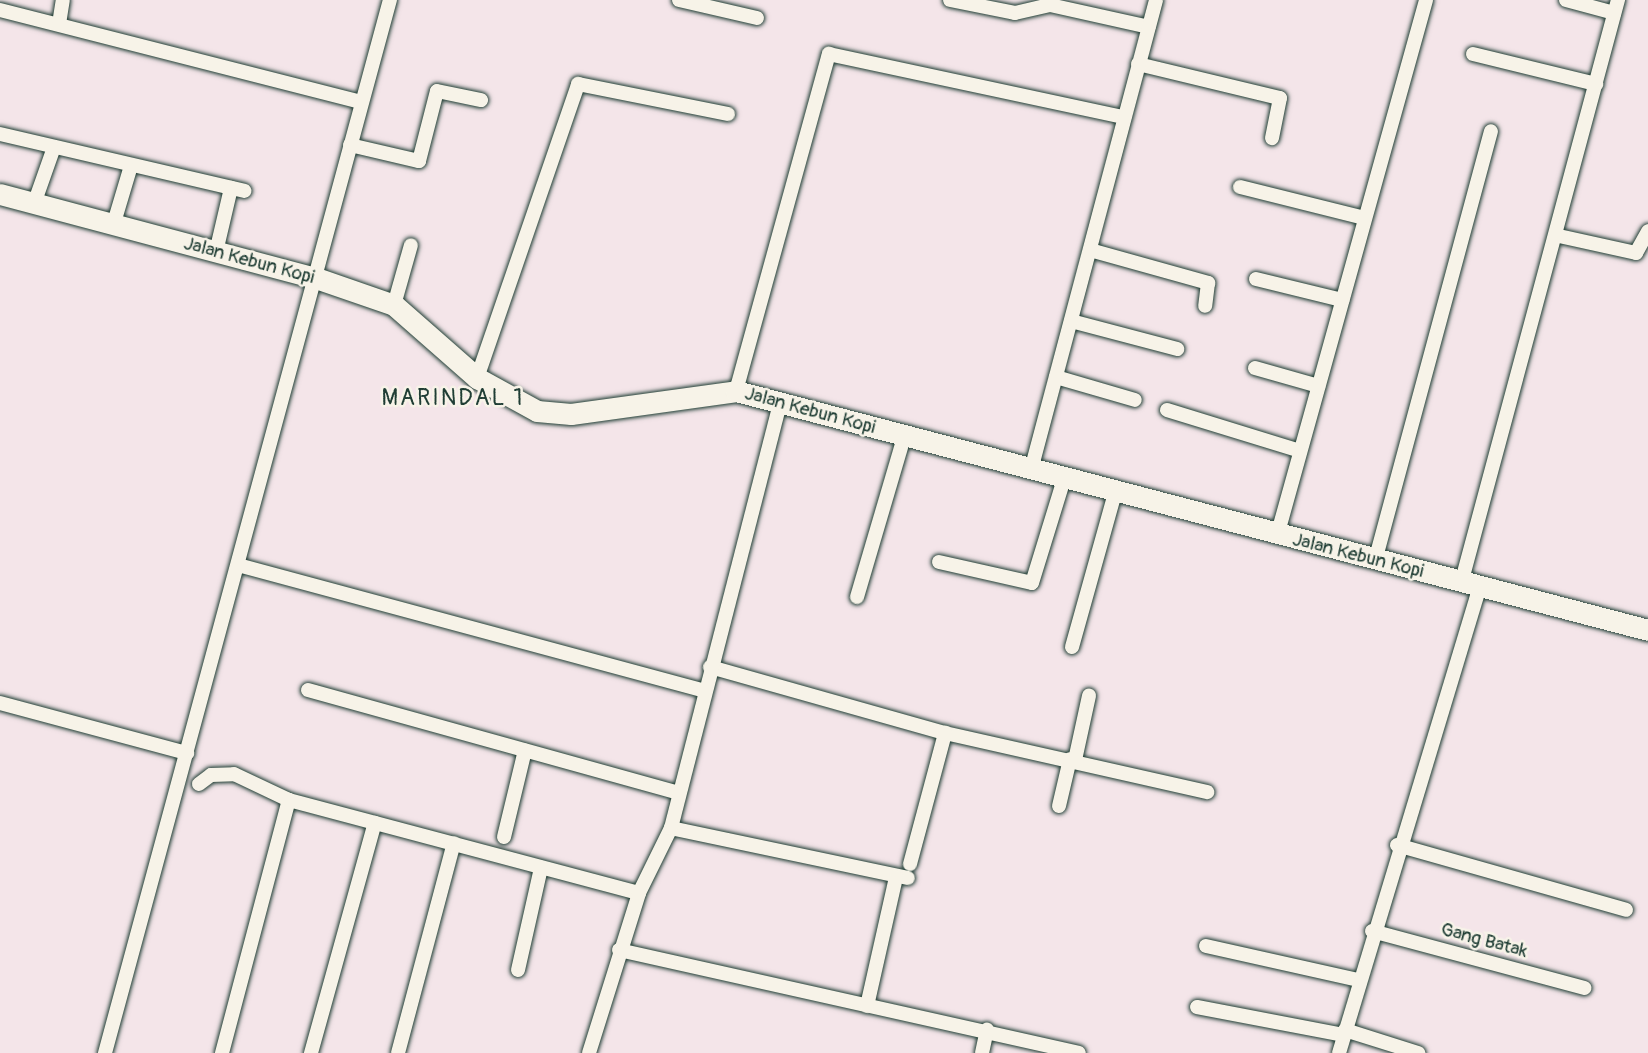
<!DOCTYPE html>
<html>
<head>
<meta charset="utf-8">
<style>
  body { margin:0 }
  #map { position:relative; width:1648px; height:1053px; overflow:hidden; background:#f4e5e9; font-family:Pangolin,sans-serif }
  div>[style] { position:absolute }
  .roads { filter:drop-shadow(0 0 2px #1f3d34) drop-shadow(0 0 2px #1f3d34) }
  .minor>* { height:14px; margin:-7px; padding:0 7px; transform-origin:7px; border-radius:7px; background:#f7f3e8 }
  .primary>* { height:21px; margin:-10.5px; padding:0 10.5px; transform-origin:10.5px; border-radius:10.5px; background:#f7f3e8 }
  span { translate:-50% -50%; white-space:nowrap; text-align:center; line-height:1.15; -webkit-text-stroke:5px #f7f3e8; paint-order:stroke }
  .street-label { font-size:19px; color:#1f3d34 }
  .quarter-label { font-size:23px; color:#1f3d34; letter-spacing:2px }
</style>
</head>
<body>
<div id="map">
  <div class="roads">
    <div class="minor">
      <i style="left:679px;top:0;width:80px;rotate:13deg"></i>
      <i style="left:950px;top:0;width:66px;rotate:11.3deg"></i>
      <i style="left:1015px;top:13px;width:36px;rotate:-13deg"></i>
      <i style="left:1050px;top:5px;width:101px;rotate:12.5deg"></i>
      <i style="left:1566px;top:0;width:50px;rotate:15.2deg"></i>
      <i style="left:0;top:10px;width:373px;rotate:14.3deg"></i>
      <i style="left:59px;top:24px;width:24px;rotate:-81deg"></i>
      <i style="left:1473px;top:54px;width:127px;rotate:13.7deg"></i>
      <i style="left:1138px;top:64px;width:146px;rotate:13.5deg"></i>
      <i style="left:1280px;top:98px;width:41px;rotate:101.3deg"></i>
      <i style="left:0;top:134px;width:251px;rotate:13.1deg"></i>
      <i style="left:350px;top:145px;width:71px;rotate:13.1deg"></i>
      <i style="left:419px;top:161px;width:72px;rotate:-75.6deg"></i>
      <i style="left:437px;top:91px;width:45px;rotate:11.6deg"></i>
      <i style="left:1240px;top:187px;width:128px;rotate:14deg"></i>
      <i style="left:34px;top:204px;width:57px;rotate:-70.6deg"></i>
      <i style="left:113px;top:226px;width:59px;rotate:-73.4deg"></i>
      <i style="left:1559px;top:236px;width:79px;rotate:12.4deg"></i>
      <i style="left:1636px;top:253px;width:25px;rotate:-61deg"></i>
      <i style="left:1090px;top:250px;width:123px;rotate:15.6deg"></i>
      <i style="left:1208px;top:283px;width:23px;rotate:97deg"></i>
      <i style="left:216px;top:252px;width:66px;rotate:-76.8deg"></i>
      <i style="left:1256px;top:279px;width:89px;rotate:13.7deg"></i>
      <i style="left:394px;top:305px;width:62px;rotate:-74.2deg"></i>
      <i style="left:1071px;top:321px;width:110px;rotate:14.8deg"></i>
      <i style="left:1255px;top:368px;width:66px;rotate:15.9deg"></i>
      <i style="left:1056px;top:377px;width:82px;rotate:16.2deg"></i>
      <i style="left:477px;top:378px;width:311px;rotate:-71deg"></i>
      <i style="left:578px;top:84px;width:153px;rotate:11.3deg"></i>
      <i style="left:736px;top:391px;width:350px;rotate:-74.6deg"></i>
      <i style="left:829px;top:54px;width:302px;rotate:12.1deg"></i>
      <i style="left:1167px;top:410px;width:139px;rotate:17.1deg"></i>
      <i style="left:1031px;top:470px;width:486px;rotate:-75.1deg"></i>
      <i style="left:1277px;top:536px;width:556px;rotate:-74.46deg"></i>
      <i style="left:1375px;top:561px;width:445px;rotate:-74.9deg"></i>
      <i style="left:939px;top:562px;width:95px;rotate:12.7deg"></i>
      <i style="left:1032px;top:583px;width:109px;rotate:-72.9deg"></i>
      <i style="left:238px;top:565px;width:483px;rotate:15.1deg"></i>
      <i style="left:1462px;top:580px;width:601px;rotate:-74.95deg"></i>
      <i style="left:857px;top:597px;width:167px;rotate:-73.6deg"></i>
      <i style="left:1072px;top:647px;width:160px;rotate:-74.4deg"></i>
      <i style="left:710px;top:667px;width:244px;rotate:15.7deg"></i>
      <i style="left:945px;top:733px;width:269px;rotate:12.7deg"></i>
      <i style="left:308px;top:690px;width:385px;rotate:15.5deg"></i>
      <i style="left:0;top:703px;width:194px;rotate:15deg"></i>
      <i style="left:1075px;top:760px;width:66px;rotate:-77.7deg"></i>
      <i style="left:199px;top:784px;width:15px;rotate:-37deg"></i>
      <i style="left:211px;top:775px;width:23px;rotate:-2deg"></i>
      <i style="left:234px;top:774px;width:61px;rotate:25.3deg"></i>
      <i style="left:289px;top:800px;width:362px;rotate:14.9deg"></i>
      <i style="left:1059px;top:806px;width:48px;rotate:-76.8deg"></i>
      <i style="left:671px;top:828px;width:242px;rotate:11.9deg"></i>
      <i style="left:504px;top:837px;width:89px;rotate:-76.4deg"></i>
      <i style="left:1397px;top:845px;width:238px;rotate:15.8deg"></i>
      <i style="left:910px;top:864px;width:136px;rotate:-75deg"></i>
      <i style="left:1372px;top:931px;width:220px;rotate:15deg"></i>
      <i style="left:1206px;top:946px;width:156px;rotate:12.6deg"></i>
      <i style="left:619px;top:950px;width:471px;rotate:12.6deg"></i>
      <i style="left:518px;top:970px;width:105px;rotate:-77.3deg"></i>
      <i style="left:867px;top:1006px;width:132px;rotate:-77.3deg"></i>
      <i style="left:1197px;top:1007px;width:150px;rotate:10.8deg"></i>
      <i style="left:1345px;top:1030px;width:77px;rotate:17.5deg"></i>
      <i style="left:105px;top:1053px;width:1091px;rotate:-74.86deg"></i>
      <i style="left:222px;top:1053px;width:262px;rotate:-75.2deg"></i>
      <i style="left:311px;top:1053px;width:239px;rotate:-74.5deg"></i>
      <i style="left:398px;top:1053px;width:217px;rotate:-75.1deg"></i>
      <i style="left:589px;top:1053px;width:168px;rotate:-72.6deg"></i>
      <i style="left:639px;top:893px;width:72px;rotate:-63.8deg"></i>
      <i style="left:671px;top:828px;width:438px;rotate:-75.6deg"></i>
      <i style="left:982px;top:1053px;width:24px;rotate:-78deg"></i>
      <i style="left:1339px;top:1053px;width:489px;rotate:-73.2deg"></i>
    </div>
    <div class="primary">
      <i style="left:0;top:194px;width:327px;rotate:14.9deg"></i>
      <i style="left:316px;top:278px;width:83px;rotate:19.1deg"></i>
      <i style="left:394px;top:305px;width:111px;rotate:41.3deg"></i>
      <i style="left:477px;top:378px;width:68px;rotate:28.8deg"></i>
      <i style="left:537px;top:411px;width:34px;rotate:5deg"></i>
      <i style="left:571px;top:414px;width:167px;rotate:-7.9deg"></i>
      <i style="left:736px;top:391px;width:943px;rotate:14.68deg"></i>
    </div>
  </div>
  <div class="street-label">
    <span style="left:249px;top:261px;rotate:15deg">Jalan Kebun Kopi</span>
    <span style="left:810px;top:411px;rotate:15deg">Jalan Kebun Kopi</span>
    <span style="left:1358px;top:556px;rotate:14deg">Jalan Kebun Kopi</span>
    <span style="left:1484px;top:941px;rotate:15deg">Gang Batak</span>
  </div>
  <div class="quarter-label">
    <span style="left:453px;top:398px">MARINDAL 1</span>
  </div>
</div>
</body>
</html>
